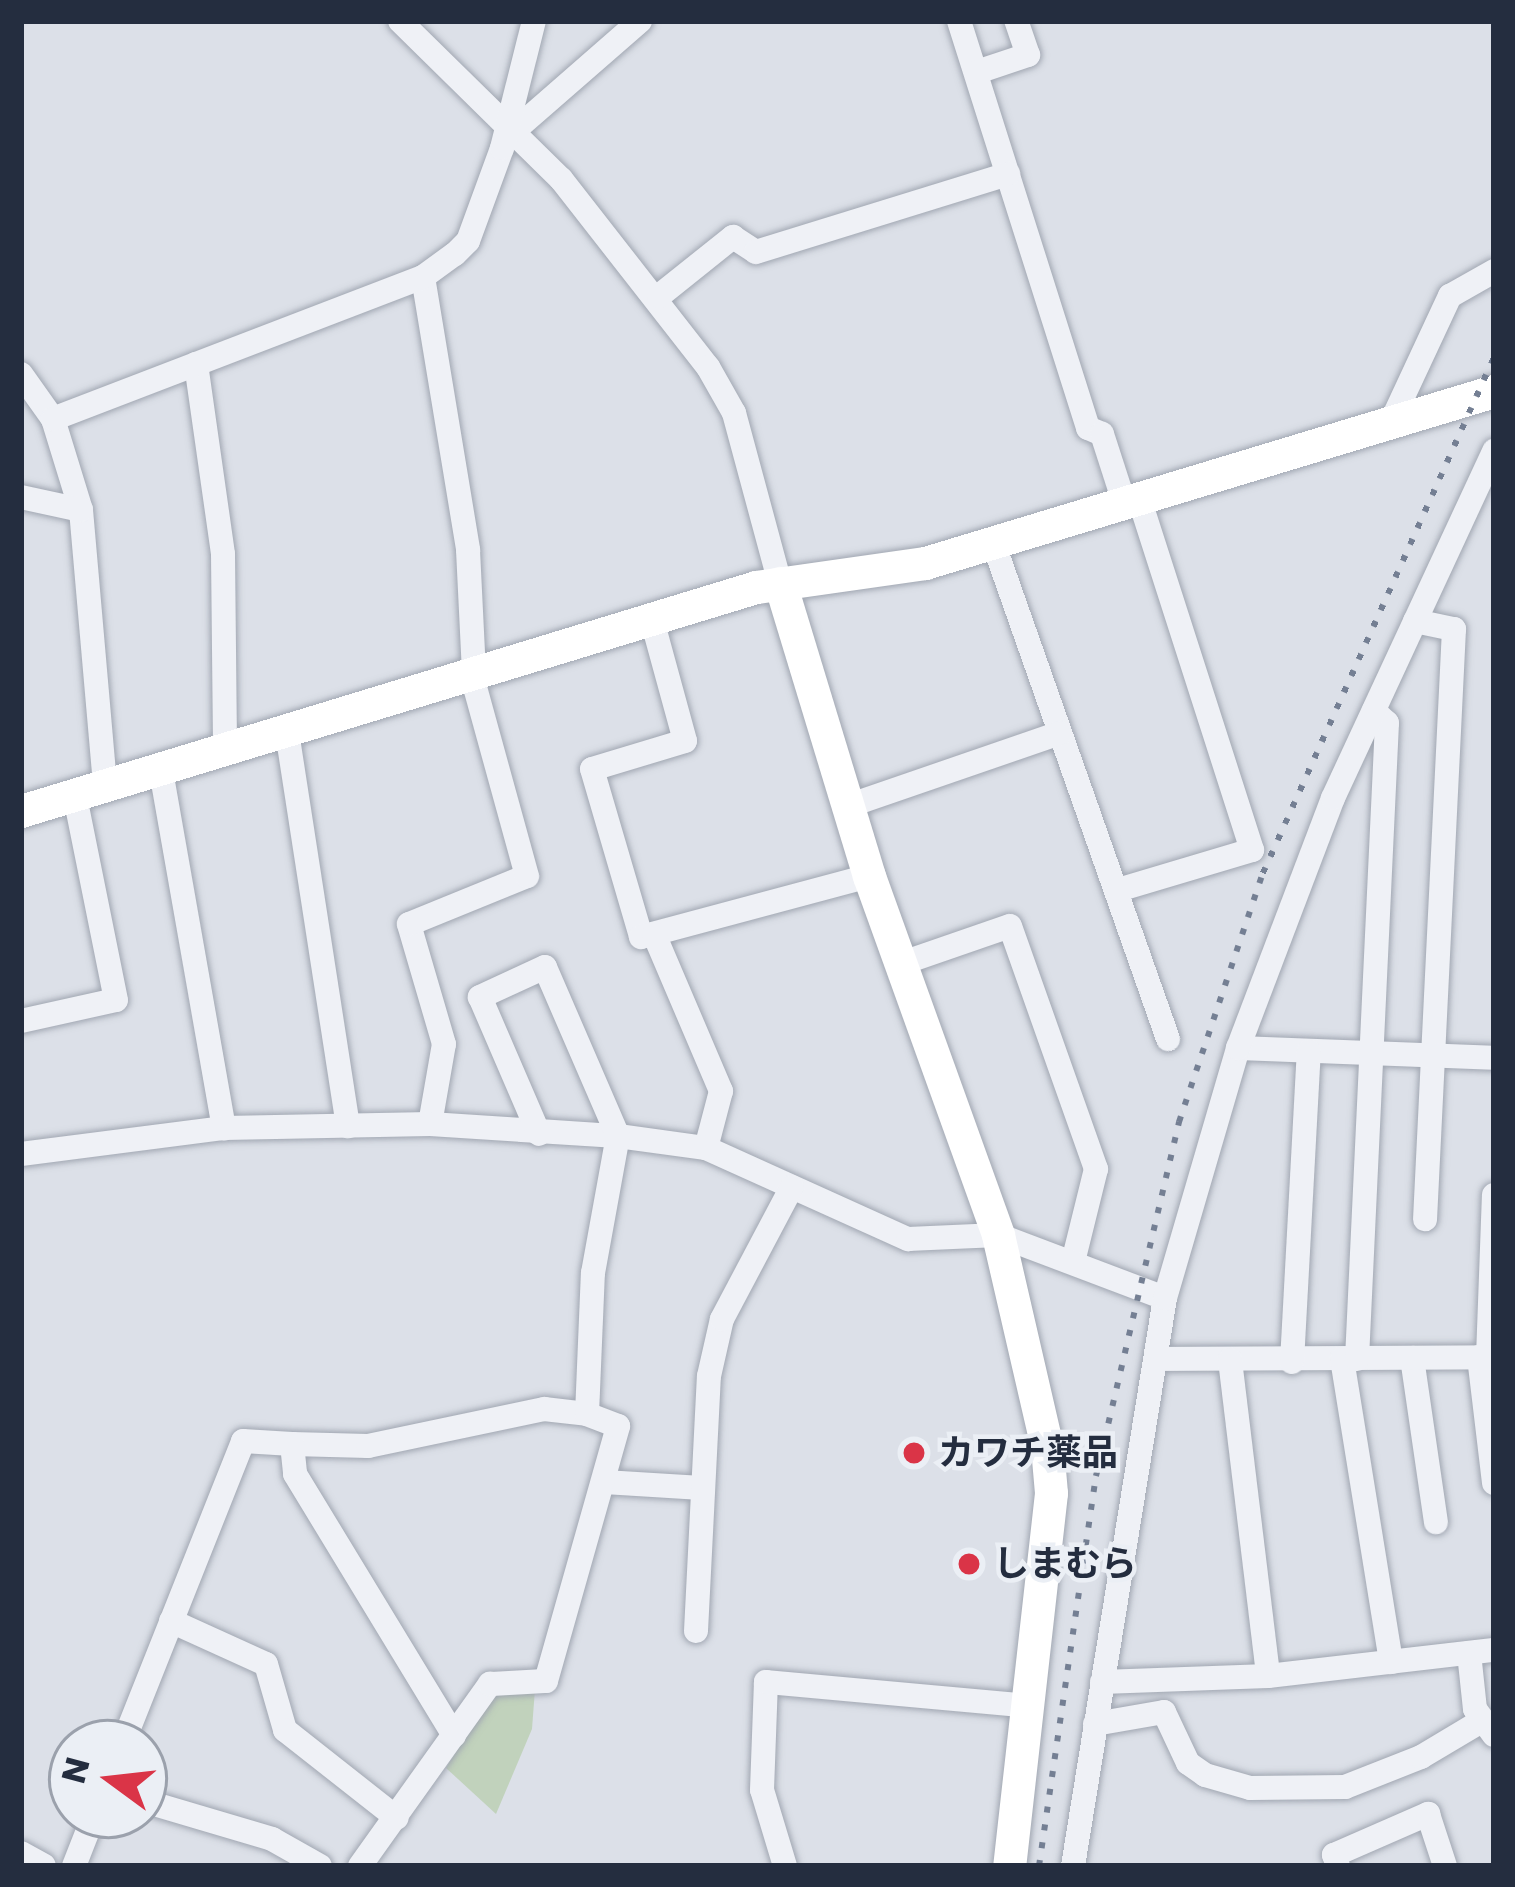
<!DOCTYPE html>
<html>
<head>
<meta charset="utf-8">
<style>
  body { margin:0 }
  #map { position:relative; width:1515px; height:1887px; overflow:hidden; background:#dce0e8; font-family:Poppins,"Noto Sans JP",sans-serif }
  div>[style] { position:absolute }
  .green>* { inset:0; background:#c1d2bc }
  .roads { filter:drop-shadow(0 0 3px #a1a7b2) drop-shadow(0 0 3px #a1a7b2) }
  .street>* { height:24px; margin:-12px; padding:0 12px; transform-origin:12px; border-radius:12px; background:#eff1f6 }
  .secondary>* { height:33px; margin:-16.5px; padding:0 16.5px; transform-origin:16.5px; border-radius:16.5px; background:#fff }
  .rail>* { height:6px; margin-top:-3px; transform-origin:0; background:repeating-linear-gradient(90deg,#747f93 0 6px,transparent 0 18px) }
  .dots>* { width:33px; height:33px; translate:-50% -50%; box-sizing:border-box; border:6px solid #ebeff5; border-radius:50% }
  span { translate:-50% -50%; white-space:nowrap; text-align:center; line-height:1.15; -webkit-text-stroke:9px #ebeff5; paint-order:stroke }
  .poi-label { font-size:36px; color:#242d3f; font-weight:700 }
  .left { translate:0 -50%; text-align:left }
  .frame { position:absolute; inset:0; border:24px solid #242d3f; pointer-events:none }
  .north { position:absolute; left:48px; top:1719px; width:120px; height:120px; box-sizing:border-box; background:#ebeff5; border:3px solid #9ba1ac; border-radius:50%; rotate:285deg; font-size:33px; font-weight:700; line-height:48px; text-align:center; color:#242d3f }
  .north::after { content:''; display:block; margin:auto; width:42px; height:54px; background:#da3447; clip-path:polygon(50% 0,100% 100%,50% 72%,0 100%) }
</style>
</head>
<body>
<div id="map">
  <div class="green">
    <i style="clip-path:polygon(535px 1689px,532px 1729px,496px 1814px,446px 1768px,494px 1690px)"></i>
  </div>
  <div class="roads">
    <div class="street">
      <i style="left:400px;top:21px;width:226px;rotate:44.5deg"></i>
      <i style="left:561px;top:179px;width:239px;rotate:52deg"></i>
      <i style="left:708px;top:367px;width:53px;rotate:60.5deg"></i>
      <i style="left:734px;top:413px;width:176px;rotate:74.9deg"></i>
      <i style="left:959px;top:21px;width:427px;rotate:72.4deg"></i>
      <i style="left:1088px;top:428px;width:15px;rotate:23deg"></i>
      <i style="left:1102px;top:434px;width:71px;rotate:72.1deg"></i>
      <i style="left:977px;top:72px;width:54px;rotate:-18.4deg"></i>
      <i style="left:1028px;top:55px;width:36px;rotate:-109deg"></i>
      <i style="left:515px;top:130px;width:166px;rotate:-41.1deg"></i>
      <i style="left:423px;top:277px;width:277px;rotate:80.6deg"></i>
      <i style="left:468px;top:550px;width:122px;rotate:87.2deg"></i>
      <i style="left:659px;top:296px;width:95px;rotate:-38.6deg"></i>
      <i style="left:733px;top:237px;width:27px;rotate:33deg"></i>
      <i style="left:756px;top:252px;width:264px;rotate:-17.2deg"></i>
      <i style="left:196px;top:364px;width:192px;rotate:81.9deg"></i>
      <i style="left:223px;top:554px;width:197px;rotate:89.4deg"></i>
      <i style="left:21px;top:374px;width:55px;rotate:54.6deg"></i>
      <i style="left:53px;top:419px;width:95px;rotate:72.9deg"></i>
      <i style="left:81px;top:510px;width:278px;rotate:85deg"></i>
      <i style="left:1393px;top:418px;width:135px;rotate:-65deg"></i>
      <i style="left:1450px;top:296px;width:51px;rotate:-29.6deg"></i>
      <i style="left:53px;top:419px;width:396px;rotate:-21deg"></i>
      <i style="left:423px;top:277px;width:39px;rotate:-36deg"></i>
      <i style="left:455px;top:254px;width:18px;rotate:-45deg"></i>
      <i style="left:468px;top:241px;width:99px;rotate:-69.9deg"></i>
      <i style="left:502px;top:148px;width:131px;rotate:-75.9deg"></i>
      <i style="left:21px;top:497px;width:61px;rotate:12.2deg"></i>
      <i style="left:993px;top:542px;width:527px;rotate:70.6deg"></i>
      <i style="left:652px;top:620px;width:125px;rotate:74.7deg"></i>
      <i style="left:685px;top:741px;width:97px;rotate:163.2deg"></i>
      <i style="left:592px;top:769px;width:175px;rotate:73.7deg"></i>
      <i style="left:641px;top:937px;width:236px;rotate:-15deg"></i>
      <i style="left:1415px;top:621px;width:40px;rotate:12deg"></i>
      <i style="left:1454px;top:629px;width:591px;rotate:92.81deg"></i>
      <i style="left:287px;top:732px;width:399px;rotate:81.2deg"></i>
      <i style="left:161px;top:771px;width:363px;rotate:80deg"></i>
      <i style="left:848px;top:806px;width:224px;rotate:-19deg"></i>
      <i style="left:1118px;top:890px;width:140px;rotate:-16.6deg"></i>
      <i style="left:1252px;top:850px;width:371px;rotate:-107.8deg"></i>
      <i style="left:654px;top:934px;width:171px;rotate:66.9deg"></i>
      <i style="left:721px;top:1091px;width:59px;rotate:104.7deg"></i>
      <i style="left:900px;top:964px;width:116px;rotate:-19.1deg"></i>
      <i style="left:1010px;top:926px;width:258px;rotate:70.5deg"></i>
      <i style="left:1096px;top:1169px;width:96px;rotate:103.9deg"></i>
      <i style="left:21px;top:1021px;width:97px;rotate:-12.5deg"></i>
      <i style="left:116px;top:1000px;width:208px;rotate:-101.4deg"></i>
      <i style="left:1238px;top:1048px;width:256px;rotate:2.2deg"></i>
      <i style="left:430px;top:1124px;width:81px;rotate:-80.1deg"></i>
      <i style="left:444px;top:1044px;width:125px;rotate:-106.3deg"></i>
      <i style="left:409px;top:924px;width:127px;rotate:-22.1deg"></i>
      <i style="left:527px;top:876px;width:211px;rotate:-105.4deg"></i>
      <i style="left:21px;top:1154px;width:205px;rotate:-7.3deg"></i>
      <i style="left:224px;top:1128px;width:206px;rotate:-1.1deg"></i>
      <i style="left:430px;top:1124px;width:188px;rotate:3.7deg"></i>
      <i style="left:618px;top:1136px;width:89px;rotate:7.8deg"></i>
      <i style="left:706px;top:1148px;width:222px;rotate:24.3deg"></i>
      <i style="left:908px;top:1239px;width:90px;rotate:-2.5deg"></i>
      <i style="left:998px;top:1235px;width:178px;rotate:20.7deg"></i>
      <i style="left:1479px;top:1357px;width:127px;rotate:83.2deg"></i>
      <i style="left:1488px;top:1357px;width:162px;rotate:-87.9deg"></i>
      <i style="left:1412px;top:1358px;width:166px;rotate:81.7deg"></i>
      <i style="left:1159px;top:1359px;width:335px;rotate:-0.3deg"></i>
      <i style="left:1342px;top:1359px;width:307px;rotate:80.8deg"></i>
      <i style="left:1357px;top:1359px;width:637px;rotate:-87.3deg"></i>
      <i style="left:1387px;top:723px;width:18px;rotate:-137deg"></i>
      <i style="left:1230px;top:1360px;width:318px;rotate:83.1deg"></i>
      <i style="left:1292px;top:1362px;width:311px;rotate:-86.9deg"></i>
      <i style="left:292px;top:1444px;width:76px;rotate:1.5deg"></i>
      <i style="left:368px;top:1446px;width:180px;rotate:-11.9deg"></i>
      <i style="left:544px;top:1409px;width:43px;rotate:6.6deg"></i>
      <i style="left:604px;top:1482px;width:98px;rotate:3.5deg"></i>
      <i style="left:171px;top:1621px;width:104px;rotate:24.4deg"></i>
      <i style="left:266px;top:1664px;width:69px;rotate:73.9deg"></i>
      <i style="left:285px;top:1730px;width:142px;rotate:38.2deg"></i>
      <i style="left:696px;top:1631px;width:255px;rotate:-87.1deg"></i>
      <i style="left:709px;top:1376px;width:58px;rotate:-77.2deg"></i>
      <i style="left:722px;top:1319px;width:149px;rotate:-62.1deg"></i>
      <i style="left:1469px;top:1653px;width:56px;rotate:83.9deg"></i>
      <i style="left:1475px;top:1709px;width:32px;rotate:54deg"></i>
      <i style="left:1102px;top:1682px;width:166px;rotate:-2.1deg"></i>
      <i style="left:1268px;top:1676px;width:227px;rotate:-6.6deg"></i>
      <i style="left:1095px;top:1724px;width:70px;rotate:-9.9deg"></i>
      <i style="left:1164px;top:1712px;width:56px;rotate:64.8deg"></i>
      <i style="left:1188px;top:1763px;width:21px;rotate:35deg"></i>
      <i style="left:1205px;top:1775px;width:47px;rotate:16.1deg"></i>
      <i style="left:1250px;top:1788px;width:95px;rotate:-0.6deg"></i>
      <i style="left:1345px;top:1787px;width:82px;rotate:-21.5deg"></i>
      <i style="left:1421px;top:1757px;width:72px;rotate:-30.8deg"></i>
      <i style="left:123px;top:1743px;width:325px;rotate:-68.3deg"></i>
      <i style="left:243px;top:1441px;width:49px;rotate:3.5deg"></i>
      <i style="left:292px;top:1444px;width:30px;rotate:84deg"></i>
      <i style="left:295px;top:1474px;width:306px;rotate:58.7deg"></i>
      <i style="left:144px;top:1801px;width:134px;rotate:16.5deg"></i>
      <i style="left:272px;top:1839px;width:55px;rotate:29.4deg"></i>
      <i style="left:21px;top:1853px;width:26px;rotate:29deg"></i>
      <i style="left:74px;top:1866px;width:55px;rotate:-68.6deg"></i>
      <i style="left:360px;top:1866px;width:224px;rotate:-54.5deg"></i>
      <i style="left:490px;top:1684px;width:56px;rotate:-3.1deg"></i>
      <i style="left:546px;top:1681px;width:265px;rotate:-74.2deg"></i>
      <i style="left:618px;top:1426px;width:33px;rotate:-159deg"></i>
      <i style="left:587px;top:1414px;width:141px;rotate:-87.6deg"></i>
      <i style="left:593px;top:1273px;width:139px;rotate:-79.7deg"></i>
      <i style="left:618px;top:1136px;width:184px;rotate:-113.4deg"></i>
      <i style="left:545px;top:967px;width:72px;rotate:155.2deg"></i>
      <i style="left:480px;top:997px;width:149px;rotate:66.7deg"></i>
      <i style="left:785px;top:1866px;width:79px;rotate:-106.8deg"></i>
      <i style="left:762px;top:1790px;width:108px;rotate:-87.9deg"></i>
      <i style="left:766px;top:1682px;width:263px;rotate:5.2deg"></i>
      <i style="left:1073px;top:1866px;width:575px;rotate:-80.8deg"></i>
      <i style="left:1165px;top:1298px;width:260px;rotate:-73.7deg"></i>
      <i style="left:1238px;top:1048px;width:267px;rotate:-69.2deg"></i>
      <i style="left:1333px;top:798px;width:383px;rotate:-65.1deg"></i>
      <i style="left:1338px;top:1866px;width:12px;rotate:-110deg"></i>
      <i style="left:1334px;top:1855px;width:103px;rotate:-23.6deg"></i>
      <i style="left:1428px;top:1814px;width:55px;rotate:71.9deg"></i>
    </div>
    <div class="secondary">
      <i style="left:780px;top:583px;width:306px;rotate:73.1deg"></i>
      <i style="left:869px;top:876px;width:381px;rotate:70.2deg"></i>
      <i style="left:998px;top:1235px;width:218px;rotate:77deg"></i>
      <i style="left:1047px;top:1447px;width:46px;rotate:85deg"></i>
      <i style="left:1051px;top:1493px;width:375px;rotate:96.4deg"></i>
      <i style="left:21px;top:811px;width:768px;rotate:-16.95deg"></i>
      <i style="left:756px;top:587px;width:171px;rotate:-8.1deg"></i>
      <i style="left:925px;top:563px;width:594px;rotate:-16.82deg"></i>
    </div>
  </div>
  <div class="rail">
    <i style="left:1039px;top:1866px;width:394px;rotate:-81.7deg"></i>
    <i style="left:1096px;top:1476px;width:364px;rotate:-76.8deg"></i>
    <i style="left:1179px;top:1122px;width:263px;rotate:-71.4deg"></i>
    <i style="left:1263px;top:873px;width:565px;rotate:-65.88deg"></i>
  </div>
  <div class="dots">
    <i style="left:914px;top:1453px;background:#da3447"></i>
    <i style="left:969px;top:1564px;background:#da3447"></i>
  </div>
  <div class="poi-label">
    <span class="left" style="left:938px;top:1453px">カワチ薬品</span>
    <span class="left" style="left:993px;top:1564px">しまむら</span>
  </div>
  <div class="frame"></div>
  <div class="north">N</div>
</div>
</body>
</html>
